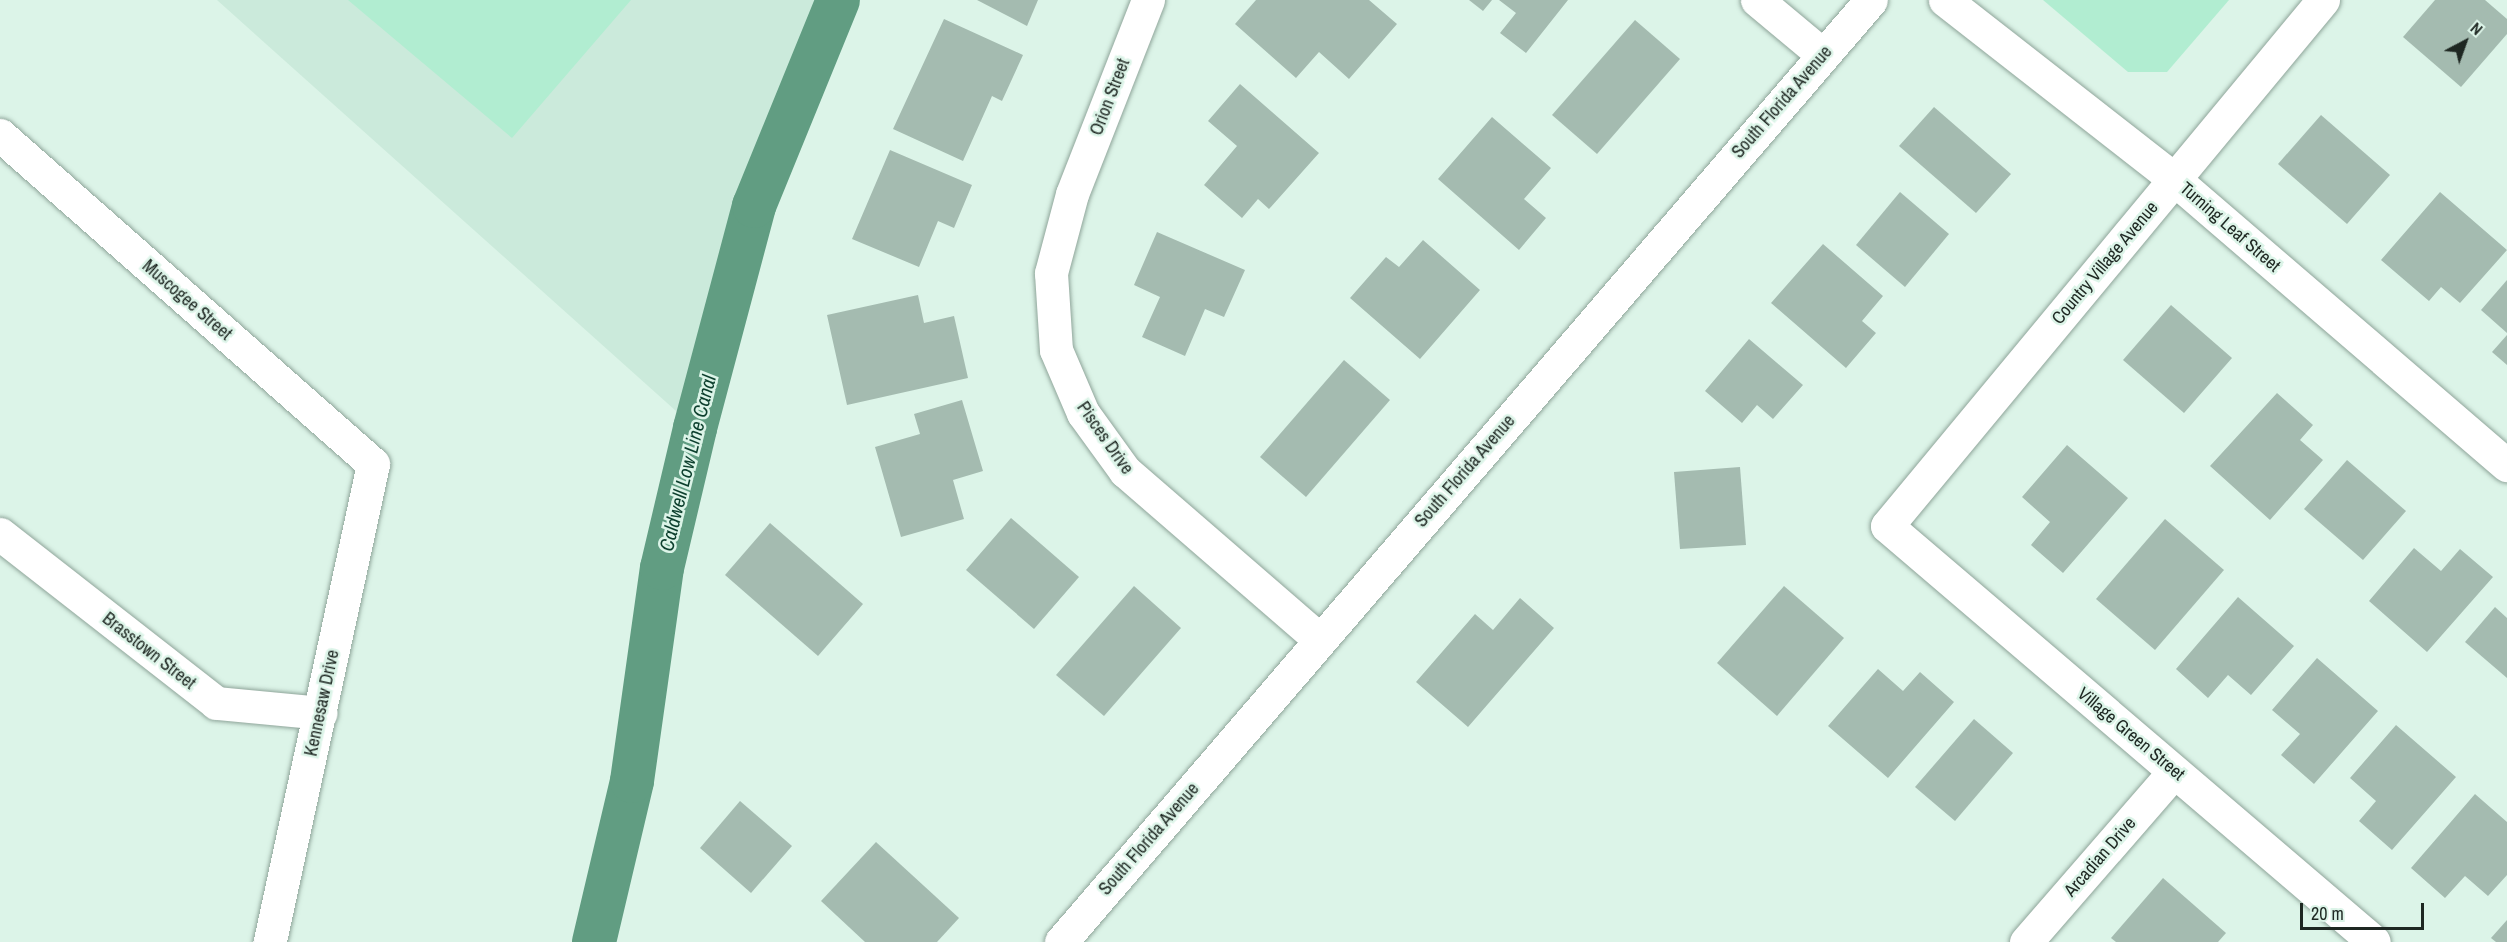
<!DOCTYPE html>
<html>
<head>
<meta charset="utf-8">
<style>
  body { margin:0 }
  #map { position:relative; width:2507px; height:942px; overflow:hidden; background:#dcf4e8; font-family:"Archivo Narrow",sans-serif }
  div>[style] { position:absolute }
  .built>* { inset:0; background:#cbeadb }
  .green>* { inset:0; background:#b1edd1 }
  .canal>* { height:44px; margin:-22px; padding:0 22px; transform-origin:22px; border-radius:22px; background:#619d82 }
  .building>* { inset:0; background:#a4bbb0 }
  .roads { filter:drop-shadow(0 0 2px #8fa59a) drop-shadow(0 0 2px #8fa59a) }
  .minor>* { height:33px; margin:-16.5px; padding:0 16.5px; transform-origin:16.5px; border-radius:16.5px; background:#fff }
  span { translate:-50% -50%; white-space:nowrap; text-align:center; line-height:1.15; -webkit-text-stroke:5px #dcf4e8; paint-order:stroke }
  .street-label { font-size:18px; color:#1e2722 }
  .water-label { font-size:20px; color:#0c3f2d; font-style:italic }
  .north { position:absolute; left:2435px; top:12px; width:60px; height:60px; -webkit-text-stroke:4px #dcf4e8; paint-order:stroke; rotate:41deg; font-size:16px; font-weight:700; line-height:24px; text-align:center; color:#1e2722 }
  .north::after { content:''; display:block; margin:auto; width:21px; height:27px; background:#1e2722; clip-path:polygon(50% 0,100% 100%,50% 72%,0 100%) }
  .scale { position:absolute; left:2300px; top:903px; width:124px; height:27px; box-sizing:border-box; border:3px solid #1e2722; border-top:0; padding-left:8px; font-size:18px; line-height:21px; white-space:nowrap; color:#1e2722; -webkit-text-stroke:4px #dcf4e8; paint-order:stroke }
</style>
</head>
<body>
<div id="map">
  <div class="built">
    <i style="clip-path:polygon(217px 0,838px 0,754px 206px,695px 428px)"></i>
  </div>
  <div class="green">
    <i style="clip-path:polygon(348px 0,631px 0,512px 138px)"></i>
    <i style="clip-path:polygon(2043px 0,2229px 0,2167px 72px,2128px 72px)"></i>
  </div>
  <div class="canal">
    <i style="left:594px;top:942px;width:165px;rotate:-76.7deg"></i>
    <i style="left:632px;top:781px;width:215px;rotate:-82deg"></i>
    <i style="left:662px;top:568px;width:144px;rotate:-76.7deg"></i>
    <i style="left:695px;top:428px;width:230px;rotate:-75.1deg"></i>
    <i style="left:754px;top:206px;width:222px;rotate:-67.8deg"></i>
  </div>
  <div class="building">
    <i style="clip-path:polygon(977px 0,1038px 0,1027px 26px)"></i>
    <i style="clip-path:polygon(1256px 0,1369px 0,1397px 24px,1349px 79px,1319px 52px,1296px 78px,1235px 24px)"></i>
    <i style="clip-path:polygon(1469px 0,1492px 0,1483px 11px)"></i>
    <i style="clip-path:polygon(1499px 0,1568px 0,1526px 53px,1500px 33px,1516px 13px)"></i>
    <i style="clip-path:polygon(2435px 0,2485px 0,2507px 19px,2507px 34px,2461px 87px,2403px 37px)"></i>
    <i style="clip-path:polygon(944px 19px,1023px 55px,1002px 101px,992px 96px,963px 161px,893px 129px)"></i>
    <i style="clip-path:polygon(1635px 20px,1680px 59px,1597px 154px,1552px 115px)"></i>
    <i style="clip-path:polygon(1240px 84px,1319px 153px,1269px 209px,1258px 199px,1242px 218px,1204px 185px,1237px 146px,1208px 121px)"></i>
    <i style="clip-path:polygon(1934px 107px,2011px 174px,1976px 213px,1899px 146px)"></i>
    <i style="clip-path:polygon(2321px 115px,2390px 175px,2347px 224px,2278px 164px)"></i>
    <i style="clip-path:polygon(1492px 117px,1551px 168px,1524px 199px,1546px 218px,1519px 250px,1438px 179px)"></i>
    <i style="clip-path:polygon(890px 150px,972px 185px,954px 228px,938px 221px,919px 267px,852px 239px)"></i>
    <i style="clip-path:polygon(1900px 192px,1949px 234px,1905px 287px,1856px 245px)"></i>
    <i style="clip-path:polygon(2440px 192px,2507px 250px,2460px 303px,2441px 287px,2429px 301px,2381px 260px)"></i>
    <i style="clip-path:polygon(1157px 232px,1245px 270px,1224px 317px,1205px 309px,1185px 356px,1142px 337px,1160px 297px,1134px 285px)"></i>
    <i style="clip-path:polygon(1423px 240px,1480px 290px,1420px 359px,1350px 298px,1386px 257px,1399px 267px)"></i>
    <i style="clip-path:polygon(1823px 244px,1883px 296px,1862px 321px,1876px 333px,1846px 368px,1771px 303px)"></i>
    <i style="clip-path:polygon(2507px 280px,2507px 333px,2481px 310px)"></i>
    <i style="clip-path:polygon(918px 295px,924px 323px,954px 316px,968px 378px,847px 405px,827px 315px)"></i>
    <i style="clip-path:polygon(2171px 305px,2232px 358px,2184px 413px,2123px 360px)"></i>
    <i style="clip-path:polygon(2507px 335px,2507px 365px,2492px 352px)"></i>
    <i style="clip-path:polygon(1749px 339px,1803px 385px,1773px 419px,1757px 405px,1742px 423px,1705px 391px)"></i>
    <i style="clip-path:polygon(1344px 360px,1390px 400px,1306px 497px,1260px 457px)"></i>
    <i style="clip-path:polygon(2277px 393px,2313px 425px,2300px 440px,2323px 460px,2270px 520px,2210px 466px)"></i>
    <i style="clip-path:polygon(962px 400px,983px 471px,953px 480px,964px 519px,901px 537px,875px 447px,920px 434px,914px 414px)"></i>
    <i style="clip-path:polygon(2067px 445px,2128px 498px,2063px 573px,2031px 545px,2050px 522px,2022px 497px)"></i>
    <i style="clip-path:polygon(2347px 460px,2406px 511px,2363px 560px,2304px 509px)"></i>
    <i style="clip-path:polygon(1740px 467px,1746px 545px,1680px 549px,1674px 472px)"></i>
    <i style="clip-path:polygon(1011px 518px,1079px 577px,1034px 629px,966px 570px)"></i>
    <i style="clip-path:polygon(2165px 519px,2224px 570px,2155px 650px,2096px 599px)"></i>
    <i style="clip-path:polygon(770px 523px,863px 604px,818px 656px,725px 575px)"></i>
    <i style="clip-path:polygon(2414px 548px,2441px 571px,2460px 549px,2493px 577px,2427px 652px,2369px 601px)"></i>
    <i style="clip-path:polygon(1134px 586px,1181px 628px,1104px 716px,1056px 675px)"></i>
    <i style="clip-path:polygon(1784px 586px,1844px 638px,1777px 716px,1717px 663px)"></i>
    <i style="clip-path:polygon(2238px 597px,2294px 646px,2251px 695px,2228px 675px,2208px 698px,2176px 669px)"></i>
    <i style="clip-path:polygon(1520px 598px,1554px 628px,1468px 727px,1416px 682px,1475px 614px,1493px 630px)"></i>
    <i style="clip-path:polygon(2495px 607px,2507px 618px,2507px 678px,2465px 642px)"></i>
    <i style="clip-path:polygon(2317px 658px,2378px 711px,2314px 784px,2281px 755px,2300px 734px,2272px 710px)"></i>
    <i style="clip-path:polygon(1878px 669px,1903px 691px,1920px 672px,1954px 702px,1888px 778px,1828px 726px)"></i>
    <i style="clip-path:polygon(1974px 719px,2013px 753px,1955px 821px,1915px 787px)"></i>
    <i style="clip-path:polygon(2396px 725px,2456px 777px,2392px 850px,2359px 821px,2376px 801px,2350px 778px)"></i>
    <i style="clip-path:polygon(2475px 794px,2507px 822px,2507px 875px,2488px 896px,2465px 876px,2445px 898px,2411px 868px)"></i>
    <i style="clip-path:polygon(740px 801px,792px 846px,751px 893px,700px 848px)"></i>
    <i style="clip-path:polygon(876px 842px,959px 918px,937px 942px,865px 942px,821px 901px)"></i>
    <i style="clip-path:polygon(2163px 878px,2226px 933px,2218px 942px,2116px 942px,2111px 938px)"></i>
    <i style="clip-path:polygon(2507px 920px,2507px 942px,2496px 942px,2491px 938px)"></i>
  </div>
  <div class="roads">
    <div class="minor">
      <i style="left:1148px;top:0;width:208px;rotate:111.4deg"></i>
      <i style="left:1072px;top:194px;width:82px;rotate:104.9deg"></i>
      <i style="left:1051px;top:273px;width:77px;rotate:86.3deg"></i>
      <i style="left:1056px;top:350px;width:69px;rotate:66.8deg"></i>
      <i style="left:1083px;top:413px;width:72px;rotate:54.1deg"></i>
      <i style="left:1125px;top:471px;width:258px;rotate:40.9deg"></i>
      <i style="left:1757px;top:0;width:86px;rotate:39.8deg"></i>
      <i style="left:1945px;top:0;width:291px;rotate:38deg"></i>
      <i style="left:2174px;top:179px;width:439px;rotate:40.7deg"></i>
      <i style="left:2323px;top:0;width:683px;rotate:129.66deg"></i>
      <i style="left:1887px;top:526px;width:640px;rotate:40.5deg"></i>
      <i style="left:0;top:135px;width:497px;rotate:41.4deg"></i>
      <i style="left:373px;top:464px;width:489px;rotate:102.2deg"></i>
      <i style="left:0;top:534px;width:274px;rotate:38deg"></i>
      <i style="left:216px;top:703px;width:105px;rotate:5.4deg"></i>
      <i style="left:1061px;top:942px;width:1242px;rotate:-49.31deg"></i>
      <i style="left:2026px;top:942px;width:225px;rotate:-49deg"></i>
    </div>
  </div>
  <div class="street-label">
    <span style="left:1110px;top:97px;rotate:-69deg">Orion Street</span>
    <span style="left:1782px;top:102px;rotate:-49deg">South Florida Avenue</span>
    <span style="left:2230px;top:227px;rotate:41deg">Turning Leaf Street</span>
    <span style="left:2105px;top:263px;rotate:-50deg">Country Village Avenue</span>
    <span style="left:187px;top:300px;rotate:41deg">Muscogee Street</span>
    <span style="left:1105px;top:438px;rotate:55deg">Pisces Drive</span>
    <span style="left:1465px;top:471px;rotate:-49deg">South Florida Avenue</span>
    <span style="left:149px;top:651px;rotate:38deg">Brasstown Street</span>
    <span style="left:322px;top:703px;rotate:-78deg">Kennesaw Drive</span>
    <span style="left:2131px;top:734px;rotate:40deg">Village Green Street</span>
    <span style="left:1149px;top:839px;rotate:-49deg">South Florida Avenue</span>
    <span style="left:2100px;top:857px;rotate:-49deg">Arcadian Drive</span>
  </div>
  <div class="water-label">
    <span style="left:687px;top:463px;rotate:-76deg">Caldwell Low Line Canal</span>
  </div>
  <div class="north">N</div>
  <div class="scale">20 m</div>
</div>
</body>
</html>
